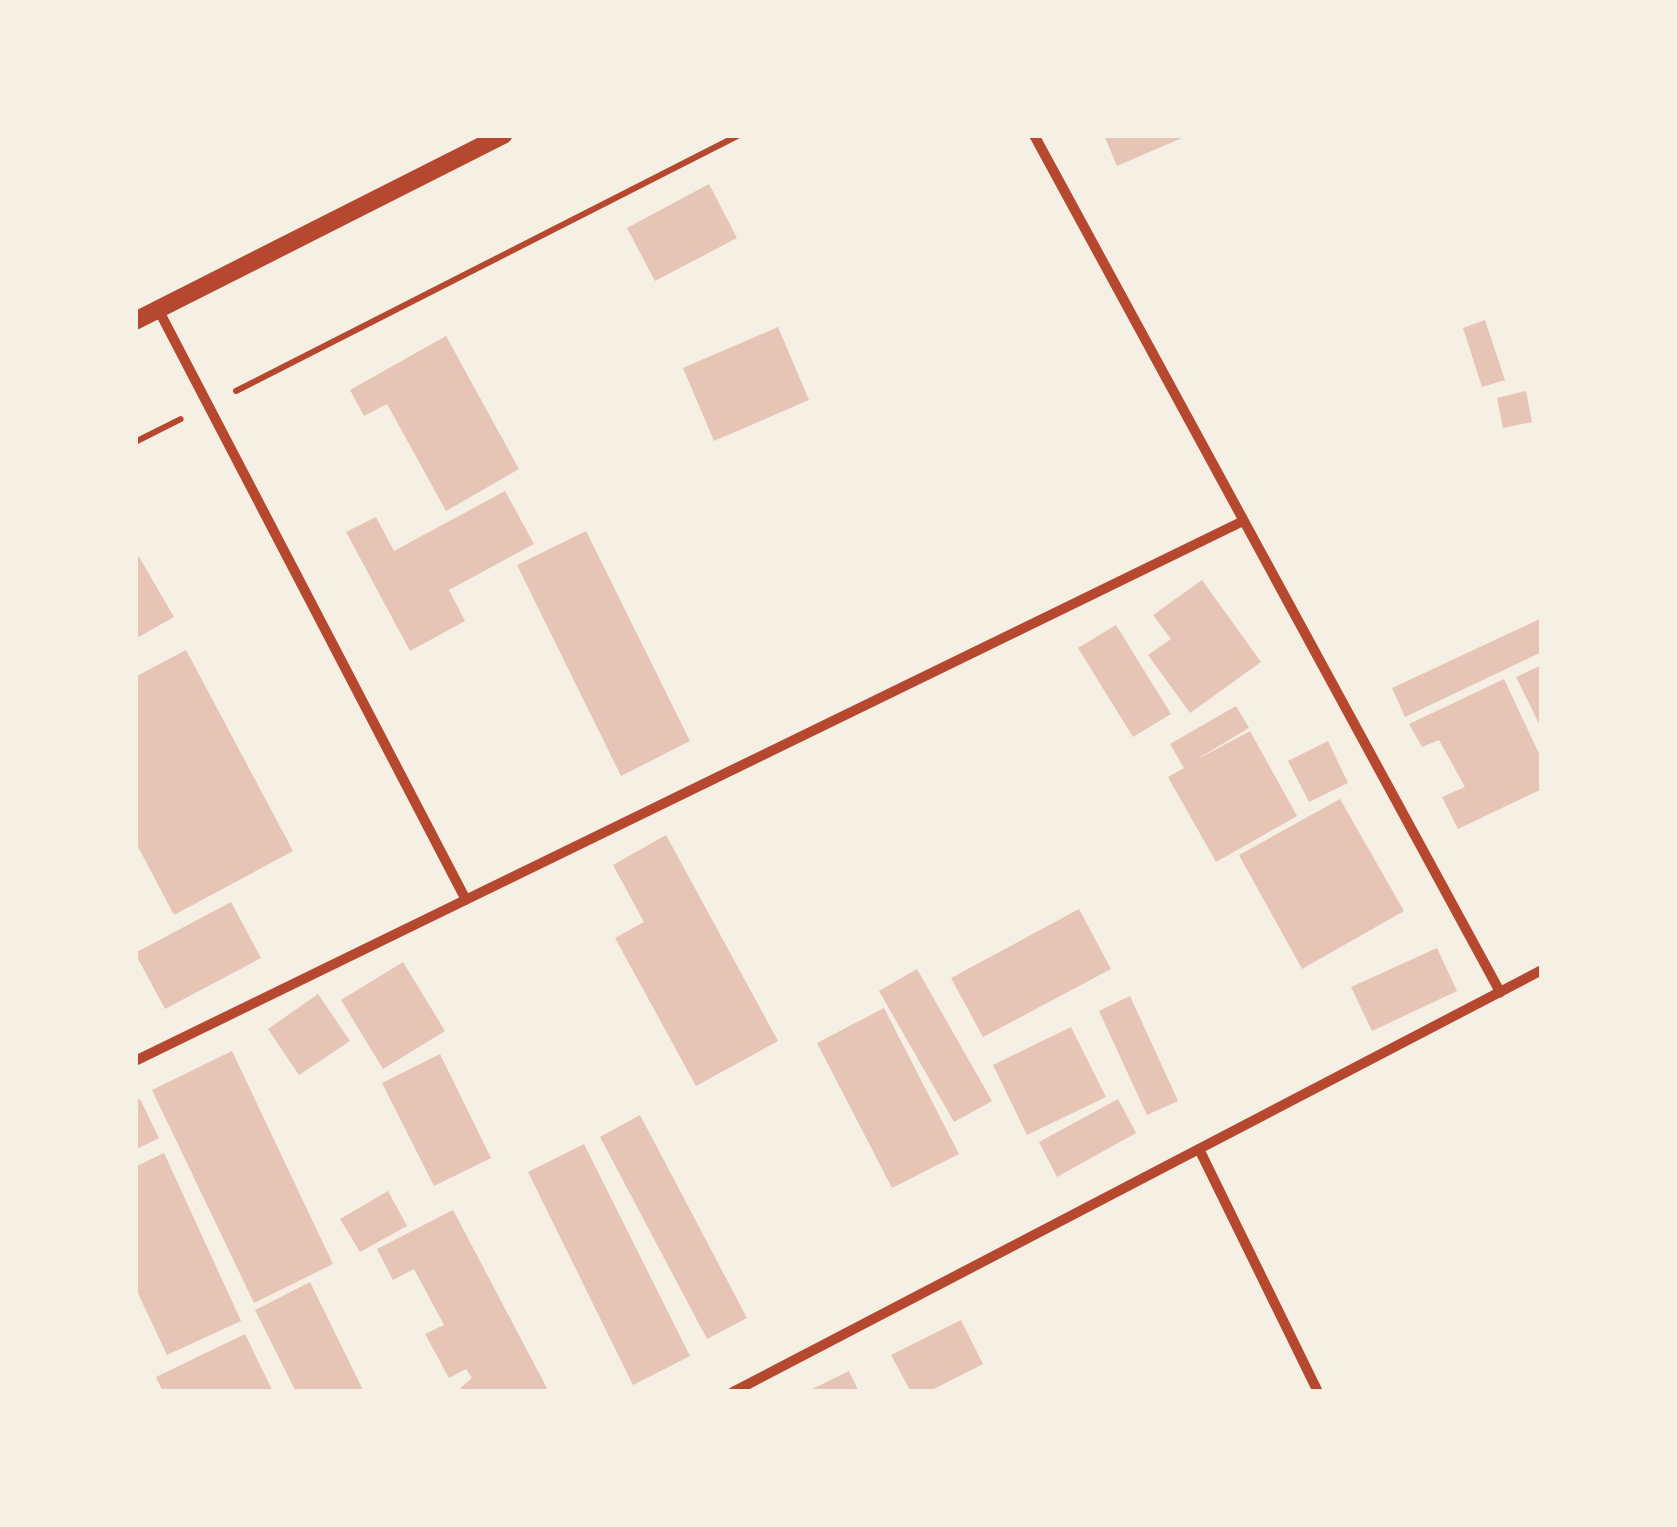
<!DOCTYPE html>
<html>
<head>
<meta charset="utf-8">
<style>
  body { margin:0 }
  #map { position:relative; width:1677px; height:1527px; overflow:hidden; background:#f6efe4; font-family:"Archivo Narrow",sans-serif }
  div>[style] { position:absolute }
  .building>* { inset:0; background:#e6c5b7 }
  .path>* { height:6px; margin:-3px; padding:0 3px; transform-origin:3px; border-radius:3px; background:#b5482f }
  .minor>* { height:10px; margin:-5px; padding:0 5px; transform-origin:5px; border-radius:5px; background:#b5482f }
  .tertiary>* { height:18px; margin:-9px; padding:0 9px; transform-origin:9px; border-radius:9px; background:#b5482f }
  span { translate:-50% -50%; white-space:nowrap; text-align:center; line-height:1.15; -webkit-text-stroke:8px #f6efe4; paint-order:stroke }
  .frame { position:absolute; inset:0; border:138px solid #f6efe4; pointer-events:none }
</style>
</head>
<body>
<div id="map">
  <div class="building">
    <i style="clip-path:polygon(1104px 135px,1189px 135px,1117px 166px)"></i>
    <i style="clip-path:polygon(709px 184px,737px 238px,655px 281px,627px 228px)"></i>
    <i style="clip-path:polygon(1485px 320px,1505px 380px,1482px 387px,1463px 328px)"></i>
    <i style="clip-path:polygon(778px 327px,809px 400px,714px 441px,683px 368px)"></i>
    <i style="clip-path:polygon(446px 336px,519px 469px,446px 511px,387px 404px,364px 416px,350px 390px)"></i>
    <i style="clip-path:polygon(1526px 391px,1532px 422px,1503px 428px,1497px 398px)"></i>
    <i style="clip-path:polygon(505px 491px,534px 544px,449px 590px,465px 621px,410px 651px,346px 532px,376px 517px,394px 551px)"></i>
    <i style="clip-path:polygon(586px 531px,690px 741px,621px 776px,517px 565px)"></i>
    <i style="clip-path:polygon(135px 550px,174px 617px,135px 639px)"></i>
    <i style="clip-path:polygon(1202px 580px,1261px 662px,1190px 713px,1148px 655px,1171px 639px,1153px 615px)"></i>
    <i style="clip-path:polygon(1542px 618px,1542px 652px,1405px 717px,1392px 688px)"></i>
    <i style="clip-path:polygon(1116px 625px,1171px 714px,1133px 737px,1078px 648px)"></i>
    <i style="clip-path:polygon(186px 650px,293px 851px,174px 915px,135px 841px,135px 677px)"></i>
    <i style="clip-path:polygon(1542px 665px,1542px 730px,1516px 677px)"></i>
    <i style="clip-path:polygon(1504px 679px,1542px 760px,1542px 789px,1458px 829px,1442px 797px,1465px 787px,1439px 740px,1422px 747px,1409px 724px)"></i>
    <i style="clip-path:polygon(1236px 706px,1249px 728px,1194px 761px,1250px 731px,1297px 816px,1216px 862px,1168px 777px,1184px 768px,1170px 744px)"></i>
    <i style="clip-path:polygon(1328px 741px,1348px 783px,1309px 802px,1288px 761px)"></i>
    <i style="clip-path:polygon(1340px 799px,1404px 911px,1302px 969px,1239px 855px)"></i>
    <i style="clip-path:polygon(666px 835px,778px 1041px,696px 1086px,615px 938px,644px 922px,613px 865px)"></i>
    <i style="clip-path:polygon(231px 902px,261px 958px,165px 1009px,135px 953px)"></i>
    <i style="clip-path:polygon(1079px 909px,1111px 969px,983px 1037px,951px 978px)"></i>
    <i style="clip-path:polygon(1437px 948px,1457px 991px,1372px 1031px,1351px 987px)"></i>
    <i style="clip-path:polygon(403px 962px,445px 1031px,383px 1069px,341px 1000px)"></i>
    <i style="clip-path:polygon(917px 969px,992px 1101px,954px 1122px,879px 991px)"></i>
    <i style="clip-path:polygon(318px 994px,350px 1041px,299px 1075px,268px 1029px)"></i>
    <i style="clip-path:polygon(1130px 996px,1178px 1101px,1147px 1115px,1099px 1011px)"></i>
    <i style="clip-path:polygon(884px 1008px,959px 1154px,892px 1188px,817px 1043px)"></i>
    <i style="clip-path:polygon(1071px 1027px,1106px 1097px,1027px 1135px,993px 1065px)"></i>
    <i style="clip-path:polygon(232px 1051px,333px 1264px,254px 1303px,152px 1090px)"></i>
    <i style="clip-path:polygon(440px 1054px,491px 1158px,434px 1186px,382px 1083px)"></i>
    <i style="clip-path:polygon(140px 1099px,159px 1138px,135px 1150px,135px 1101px)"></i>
    <i style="clip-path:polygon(1118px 1099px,1136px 1133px,1057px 1177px,1039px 1142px)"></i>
    <i style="clip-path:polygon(640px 1115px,747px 1318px,707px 1339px,600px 1137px)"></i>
    <i style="clip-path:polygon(584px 1144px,690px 1356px,633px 1385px,528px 1172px)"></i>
    <i style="clip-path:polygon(164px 1153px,241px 1321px,167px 1355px,135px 1287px,135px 1167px)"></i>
    <i style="clip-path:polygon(388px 1191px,407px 1226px,360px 1252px,340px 1219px)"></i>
    <i style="clip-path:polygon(453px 1210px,549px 1392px,456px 1392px,472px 1378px,466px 1369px,449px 1378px,425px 1334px,444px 1325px,414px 1269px,393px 1280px,377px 1249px)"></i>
    <i style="clip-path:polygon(310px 1282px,364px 1392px,296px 1392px,255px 1310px)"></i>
    <i style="clip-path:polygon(961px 1320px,983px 1364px,928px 1392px,911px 1392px,891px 1355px)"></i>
    <i style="clip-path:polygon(245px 1334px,273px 1392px,163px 1392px,156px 1377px)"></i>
    <i style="clip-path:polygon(849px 1371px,859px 1392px,806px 1392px)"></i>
  </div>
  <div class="path">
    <i style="left:236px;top:391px;width:564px;rotate:-26.97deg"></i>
    <i style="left:135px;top:442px;width:51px;rotate:-26.6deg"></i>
  </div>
  <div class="minor">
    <i style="left:1034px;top:135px;width:976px;rotate:61.46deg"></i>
    <i style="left:158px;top:309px;width:666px;rotate:62.47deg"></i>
    <i style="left:135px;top:1061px;width:1233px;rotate:-25.98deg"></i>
    <i style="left:1199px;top:1149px;width:271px;rotate:63.9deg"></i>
    <i style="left:733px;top:1392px;width:912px;rotate:-27.55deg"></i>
  </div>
  <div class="tertiary">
    <i style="left:135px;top:321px;width:413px;rotate:-26.8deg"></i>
  </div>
  <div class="frame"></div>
</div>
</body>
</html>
